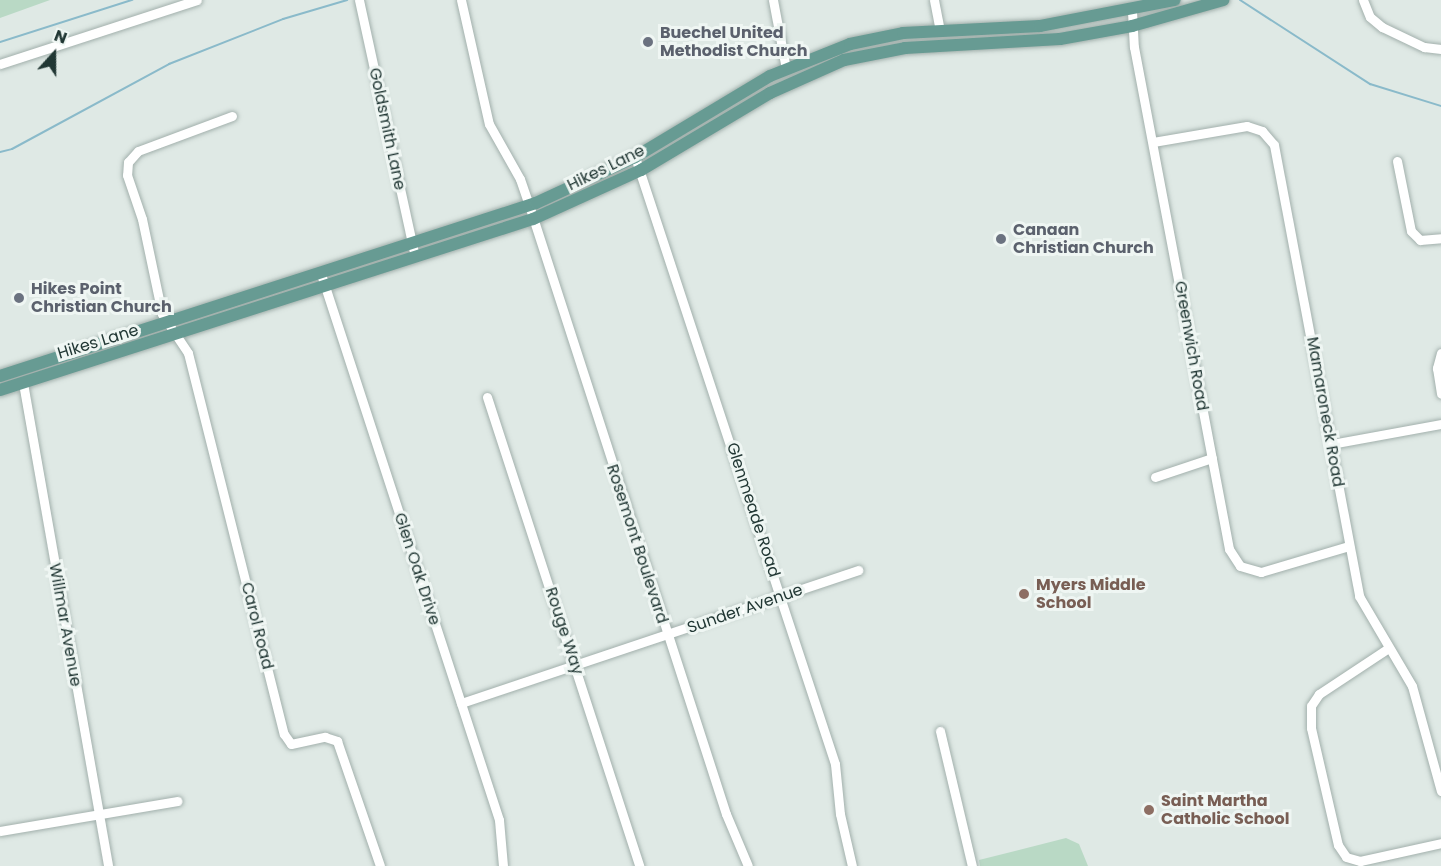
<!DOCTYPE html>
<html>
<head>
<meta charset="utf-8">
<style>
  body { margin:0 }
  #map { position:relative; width:1441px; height:866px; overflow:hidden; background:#dfe9e5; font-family:Poppins,sans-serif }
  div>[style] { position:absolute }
  .green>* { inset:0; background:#b9d9c5 }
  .stream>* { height:2px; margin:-1px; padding:0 1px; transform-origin:1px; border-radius:1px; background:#8abaca }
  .roads { filter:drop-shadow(0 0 2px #a2b0ac) drop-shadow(0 0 2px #a2b0ac) }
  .minor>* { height:9px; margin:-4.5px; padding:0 4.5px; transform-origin:4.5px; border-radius:4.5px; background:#fff }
  .major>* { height:12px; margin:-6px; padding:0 6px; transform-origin:6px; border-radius:6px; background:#679b93 }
  .dots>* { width:16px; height:16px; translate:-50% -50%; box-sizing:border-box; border:3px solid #eff6f3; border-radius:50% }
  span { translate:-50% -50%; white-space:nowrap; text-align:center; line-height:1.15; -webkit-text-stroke:6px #eff6f3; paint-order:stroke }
  .worship-label { font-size:16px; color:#5b616d; font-weight:700 }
  .left { translate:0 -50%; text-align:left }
  .street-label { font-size:16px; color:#213734 }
  .education-label { font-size:16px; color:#785e54; font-weight:700 }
  .north { position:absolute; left:24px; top:24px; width:60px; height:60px; -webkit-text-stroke:4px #eff6f3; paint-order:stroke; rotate:21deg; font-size:16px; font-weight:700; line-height:24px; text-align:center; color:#213734 }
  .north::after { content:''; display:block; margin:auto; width:21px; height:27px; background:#213734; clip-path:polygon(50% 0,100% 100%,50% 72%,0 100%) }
</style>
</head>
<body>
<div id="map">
  <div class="green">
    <i style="clip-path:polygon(0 0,50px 0,0 18px)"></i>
    <i style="clip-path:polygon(1066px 838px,1079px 844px,1088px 866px,980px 866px,979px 860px)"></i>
  </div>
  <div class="stream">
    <i style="left:1240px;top:0;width:155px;rotate:32.9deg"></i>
    <i style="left:1370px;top:84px;width:74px;rotate:17.2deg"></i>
    <i style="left:0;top:42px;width:139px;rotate:-17.7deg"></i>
    <i style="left:0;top:152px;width:12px;rotate:-14deg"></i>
    <i style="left:12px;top:149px;width:179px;rotate:-28.4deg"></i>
    <i style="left:169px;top:64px;width:123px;rotate:-21.5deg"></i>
    <i style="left:283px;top:19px;width:67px;rotate:-16.5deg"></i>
  </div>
  <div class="roads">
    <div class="minor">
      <i style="left:359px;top:0;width:263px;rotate:77.7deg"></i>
      <i style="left:461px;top:0;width:127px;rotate:77.3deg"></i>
      <i style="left:489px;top:124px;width:63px;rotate:60.6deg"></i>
      <i style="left:520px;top:179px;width:24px;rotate:71deg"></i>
      <i style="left:528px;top:202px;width:643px;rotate:72.07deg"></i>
      <i style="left:726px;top:814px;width:56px;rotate:67.1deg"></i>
      <i style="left:773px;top:0;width:70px;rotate:79.3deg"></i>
      <i style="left:934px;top:0;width:32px;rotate:79deg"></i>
      <i style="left:1363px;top:0;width:18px;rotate:68deg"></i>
      <i style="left:1370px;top:17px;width:16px;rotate:40deg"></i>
      <i style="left:1382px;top:27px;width:47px;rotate:25.5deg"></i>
      <i style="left:1424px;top:47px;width:17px;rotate:7deg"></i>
      <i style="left:1132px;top:11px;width:36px;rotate:87deg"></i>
      <i style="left:1134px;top:47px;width:511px;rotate:79.28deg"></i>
      <i style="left:1229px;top:549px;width:20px;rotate:57deg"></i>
      <i style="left:1240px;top:566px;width:22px;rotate:16deg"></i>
      <i style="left:1261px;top:572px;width:92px;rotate:-16.5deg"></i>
      <i style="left:0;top:64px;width:207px;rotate:-18deg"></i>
      <i style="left:232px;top:116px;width:100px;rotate:159.6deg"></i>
      <i style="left:138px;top:151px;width:15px;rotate:132deg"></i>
      <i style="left:128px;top:162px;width:13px;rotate:94deg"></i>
      <i style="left:127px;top:175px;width:46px;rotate:71.2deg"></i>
      <i style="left:142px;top:219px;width:97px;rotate:78.1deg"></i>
      <i style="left:162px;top:314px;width:47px;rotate:56.3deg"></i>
      <i style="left:188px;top:353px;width:393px;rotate:75.9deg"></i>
      <i style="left:284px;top:734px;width:12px;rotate:55deg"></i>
      <i style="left:291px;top:744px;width:35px;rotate:-12deg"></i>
      <i style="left:325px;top:737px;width:13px;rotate:18deg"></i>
      <i style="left:337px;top:741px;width:132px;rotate:71deg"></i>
      <i style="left:1153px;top:142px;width:95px;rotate:-9.7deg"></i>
      <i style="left:1247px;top:126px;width:16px;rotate:18deg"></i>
      <i style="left:1262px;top:131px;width:18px;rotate:49deg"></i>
      <i style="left:1274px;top:145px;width:459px;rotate:79.3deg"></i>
      <i style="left:1359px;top:596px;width:104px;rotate:59.5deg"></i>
      <i style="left:1412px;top:686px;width:109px;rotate:74.6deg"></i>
      <i style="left:635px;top:157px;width:639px;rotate:71.76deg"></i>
      <i style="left:835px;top:764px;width:50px;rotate:84.3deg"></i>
      <i style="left:840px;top:814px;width:53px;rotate:77deg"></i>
      <i style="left:1397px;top:161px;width:71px;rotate:78.7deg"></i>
      <i style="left:1411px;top:231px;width:13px;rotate:45deg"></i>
      <i style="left:1420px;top:240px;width:21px;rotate:-5deg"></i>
      <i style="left:321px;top:274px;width:574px;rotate:71.94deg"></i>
      <i style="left:499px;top:820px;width:46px;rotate:85deg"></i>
      <i style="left:1441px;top:353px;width:16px;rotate:105deg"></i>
      <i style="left:1437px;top:368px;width:26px;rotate:81deg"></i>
      <i style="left:23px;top:383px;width:490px;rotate:80deg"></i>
      <i style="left:487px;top:397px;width:493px;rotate:72deg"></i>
      <i style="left:1331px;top:444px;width:112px;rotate:-10.3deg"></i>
      <i style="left:1155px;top:477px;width:60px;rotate:-18.4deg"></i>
      <i style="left:1387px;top:649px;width:82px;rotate:146.5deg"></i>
      <i style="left:1319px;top:694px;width:14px;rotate:124deg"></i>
      <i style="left:1311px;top:706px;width:22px;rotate:90deg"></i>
      <i style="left:1311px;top:728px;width:120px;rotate:77deg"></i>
      <i style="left:1338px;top:845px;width:14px;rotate:56deg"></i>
      <i style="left:1346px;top:857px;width:15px;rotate:16deg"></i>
      <i style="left:1360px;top:861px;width:83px;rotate:-12.5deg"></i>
      <i style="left:461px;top:703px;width:419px;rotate:-18.5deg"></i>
      <i style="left:940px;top:731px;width:139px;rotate:76.7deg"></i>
      <i style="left:0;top:831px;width:180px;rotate:-9.6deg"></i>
    </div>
    <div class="major">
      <i style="left:0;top:376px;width:563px;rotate:-17.89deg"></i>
      <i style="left:536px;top:203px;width:109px;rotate:-24.9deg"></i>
      <i style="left:635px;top:157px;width:157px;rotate:-31deg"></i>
      <i style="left:770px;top:76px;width:86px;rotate:-21.8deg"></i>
      <i style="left:850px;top:44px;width:54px;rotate:-11.7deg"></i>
      <i style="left:903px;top:33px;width:137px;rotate:-2.9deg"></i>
      <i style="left:1040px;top:26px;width:137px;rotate:-10.9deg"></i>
      <i style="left:0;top:390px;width:560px;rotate:-17.79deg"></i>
      <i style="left:533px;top:219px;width:119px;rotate:-24.4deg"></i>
      <i style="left:641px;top:170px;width:150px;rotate:-30.8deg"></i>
      <i style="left:770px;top:93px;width:81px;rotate:-24deg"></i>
      <i style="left:844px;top:60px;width:62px;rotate:-11.1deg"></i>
      <i style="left:905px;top:48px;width:155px;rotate:-3.3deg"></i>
      <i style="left:1060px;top:39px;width:73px;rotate:-10.2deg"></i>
      <i style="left:1132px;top:26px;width:95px;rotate:-15.9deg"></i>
    </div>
  </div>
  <div class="dots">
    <i style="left:648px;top:42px;background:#6b7280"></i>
    <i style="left:1001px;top:239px;background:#6b7280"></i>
    <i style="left:19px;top:298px;background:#6b7280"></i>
    <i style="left:1024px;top:594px;background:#8d6e63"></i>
    <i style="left:1149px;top:810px;background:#8d6e63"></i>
  </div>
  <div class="worship-label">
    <span class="left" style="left:660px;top:42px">Buechel United<br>Methodist Church</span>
    <span class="left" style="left:1013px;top:239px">Canaan<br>Christian Church</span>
    <span class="left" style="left:31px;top:298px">Hikes Point<br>Christian Church</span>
  </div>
  <div class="street-label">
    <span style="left:387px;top:129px;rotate:78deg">Goldsmith Lane</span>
    <span style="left:606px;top:168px;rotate:-26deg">Hikes Lane</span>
    <span style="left:98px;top:342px;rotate:-17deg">Hikes Lane</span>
    <span style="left:1191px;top:346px;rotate:80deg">Greenwich Road</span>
    <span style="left:1325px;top:412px;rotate:80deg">Mamaroneck Road</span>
    <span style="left:753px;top:510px;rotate:72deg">Glenmeade Road</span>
    <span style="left:637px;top:544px;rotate:72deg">Rosemont Boulevard</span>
    <span style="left:417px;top:569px;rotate:72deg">Glen Oak Drive</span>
    <span style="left:745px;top:609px;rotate:-19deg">Sunder Avenue</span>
    <span style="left:65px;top:625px;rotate:80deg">Willmar Avenue</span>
    <span style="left:257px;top:626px;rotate:76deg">Carol Road</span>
    <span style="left:564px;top:631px;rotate:72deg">Rouge Way</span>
  </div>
  <div class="education-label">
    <span class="left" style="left:1036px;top:594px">Myers Middle<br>School</span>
    <span class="left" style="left:1161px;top:810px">Saint Martha<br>Catholic School</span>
  </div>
  <div class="north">N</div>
</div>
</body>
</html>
